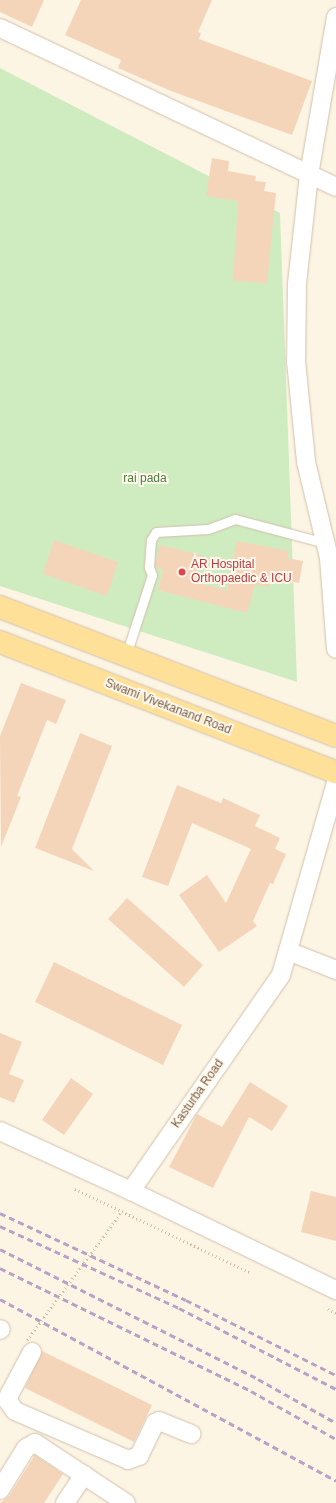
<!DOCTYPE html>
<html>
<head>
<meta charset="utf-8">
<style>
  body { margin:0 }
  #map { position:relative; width:336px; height:1503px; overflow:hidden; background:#fdf5e4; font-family:Helvetica,sans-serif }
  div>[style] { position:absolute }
  .green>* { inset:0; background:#cfecc1 }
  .building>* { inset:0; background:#f4d5ba }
  .path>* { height:2.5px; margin-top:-1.25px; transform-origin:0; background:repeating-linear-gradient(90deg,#d9b99d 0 1px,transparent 0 4px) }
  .roads { filter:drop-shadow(0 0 1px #d1c0ac) drop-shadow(0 0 1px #d1c0ac) }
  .service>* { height:9px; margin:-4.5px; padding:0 4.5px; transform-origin:4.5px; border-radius:4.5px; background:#fff }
  .minor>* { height:18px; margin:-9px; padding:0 9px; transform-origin:9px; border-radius:9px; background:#fff }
  .primary>* { height:22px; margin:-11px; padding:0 11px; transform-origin:11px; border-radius:11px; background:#ffe099 }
  .rail>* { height:3px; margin-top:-1.5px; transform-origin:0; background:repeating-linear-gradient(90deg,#b9a1c8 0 6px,transparent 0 10px) }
  .path-bridge>* { height:2.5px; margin-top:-1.25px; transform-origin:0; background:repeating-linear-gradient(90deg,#d9b99d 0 1px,transparent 0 4px) }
  .dots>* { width:11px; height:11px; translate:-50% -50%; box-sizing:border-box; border:2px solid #fff9eb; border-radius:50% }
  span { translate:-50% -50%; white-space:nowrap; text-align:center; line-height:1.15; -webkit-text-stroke:4px #fff9eb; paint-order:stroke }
  .park-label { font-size:12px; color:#4d7e3f }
  .health-label { font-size:12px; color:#be3a42 }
  .left { translate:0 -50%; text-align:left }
  .street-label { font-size:12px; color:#775c48 }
</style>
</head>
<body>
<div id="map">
  <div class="green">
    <i style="clip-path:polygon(0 68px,280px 213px,297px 682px,0 586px)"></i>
  </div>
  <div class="building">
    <i style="clip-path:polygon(0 0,44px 0,32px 27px,0 12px)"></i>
    <i style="clip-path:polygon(81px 0,212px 0,198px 32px,201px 33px,199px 39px,312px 81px,292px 135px,171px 91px,118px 68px,121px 60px,65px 35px)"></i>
    <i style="clip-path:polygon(212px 158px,229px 161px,228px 171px,256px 176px,255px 181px,266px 182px,264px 191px,276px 193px,267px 283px,233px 281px,238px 201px,206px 196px)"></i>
    <i style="clip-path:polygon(54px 540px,118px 562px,107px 596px,43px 574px)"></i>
    <i style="clip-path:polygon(237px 541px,289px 551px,287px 558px,303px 561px,299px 583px,271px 577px,269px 587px,255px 585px,247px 613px,158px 590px,163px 570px,155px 566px,160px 545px,201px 555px,194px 582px,227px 590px)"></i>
    <i style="clip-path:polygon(21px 683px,66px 700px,56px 724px,47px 720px,17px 796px,21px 797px,1px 847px,0 736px)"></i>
    <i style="clip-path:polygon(80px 733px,112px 746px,72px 849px,94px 871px,35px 848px)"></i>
    <i style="clip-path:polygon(177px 785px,221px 803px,223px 798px,260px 815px,255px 826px,280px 838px,275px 849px,286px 854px,273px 884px,270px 883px,253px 921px,257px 926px,219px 952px,179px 895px,207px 875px,226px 903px,251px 849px,192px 823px,168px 886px,142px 877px)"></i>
    <i style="clip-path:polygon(127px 898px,203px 965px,184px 987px,108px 919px)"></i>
    <i style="clip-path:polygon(54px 962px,182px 1025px,163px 1065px,35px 1002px)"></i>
    <i style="clip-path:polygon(0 1033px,22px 1042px,9px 1074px,24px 1080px,14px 1103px,0 1097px)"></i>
    <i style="clip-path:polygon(71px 1078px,93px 1094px,64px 1135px,42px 1120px)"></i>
    <i style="clip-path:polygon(250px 1082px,288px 1106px,272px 1131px,249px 1117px,213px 1188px,169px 1167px,197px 1114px,222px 1127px)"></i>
    <i style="clip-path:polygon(311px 1191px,336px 1197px,336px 1241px,301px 1232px)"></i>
    <i style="clip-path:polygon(42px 1351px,152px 1405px,134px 1442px,25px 1388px)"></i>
    <i style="clip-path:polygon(35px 1455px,63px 1474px,44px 1503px,0 1503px,9px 1496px)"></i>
  </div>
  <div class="path">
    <i style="left:75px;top:1189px;width:193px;rotate:25.5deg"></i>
    <i style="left:328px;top:1309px;width:9px;rotate:27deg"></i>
  </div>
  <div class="roads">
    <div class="service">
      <i style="left:126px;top:655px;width:84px;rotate:-72deg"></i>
      <i style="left:152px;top:575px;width:9px;rotate:-111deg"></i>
      <i style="left:149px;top:567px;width:27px;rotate:-86deg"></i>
      <i style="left:151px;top:540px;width:9px;rotate:-58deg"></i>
      <i style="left:156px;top:532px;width:52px;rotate:-3.3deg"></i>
      <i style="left:208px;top:529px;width:29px;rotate:-20deg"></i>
      <i style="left:235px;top:519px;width:93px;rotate:14.9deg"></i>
    </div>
    <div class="minor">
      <i style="left:336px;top:17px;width:160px;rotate:99.7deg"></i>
      <i style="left:309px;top:175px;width:110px;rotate:96.3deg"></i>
      <i style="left:297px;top:284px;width:77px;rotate:90.7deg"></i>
      <i style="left:296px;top:361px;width:101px;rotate:84.3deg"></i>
      <i style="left:306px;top:462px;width:99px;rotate:76.5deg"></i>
      <i style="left:329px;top:558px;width:91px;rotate:85.6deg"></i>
      <i style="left:0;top:28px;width:372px;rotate:25.3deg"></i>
      <i style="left:336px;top:783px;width:200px;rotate:106deg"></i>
      <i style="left:281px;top:975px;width:263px;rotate:124.8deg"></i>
      <i style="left:131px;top:1191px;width:228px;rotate:25.8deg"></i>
      <i style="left:288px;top:951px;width:52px;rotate:21.6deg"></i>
      <i style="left:0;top:1131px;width:144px;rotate:24.6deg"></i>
      <i style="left:0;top:1330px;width:1px;rotate:-45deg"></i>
      <i style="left:32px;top:1352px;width:49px;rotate:118.1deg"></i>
      <i style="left:9px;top:1395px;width:6px;rotate:99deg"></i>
      <i style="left:8px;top:1401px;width:12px;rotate:55deg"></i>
      <i style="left:15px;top:1411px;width:123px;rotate:23.4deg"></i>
      <i style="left:128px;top:1460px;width:12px;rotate:-20deg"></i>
      <i style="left:139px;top:1456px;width:37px;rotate:-64deg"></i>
      <i style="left:155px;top:1423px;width:4px;rotate:-27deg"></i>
      <i style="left:159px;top:1421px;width:35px;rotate:22deg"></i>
      <i style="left:0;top:1490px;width:49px;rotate:-58.2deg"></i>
      <i style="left:26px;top:1448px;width:10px;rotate:-29deg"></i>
      <i style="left:35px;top:1443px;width:109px;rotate:33.4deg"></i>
      <i style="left:65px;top:1503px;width:34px;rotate:-56deg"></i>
    </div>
    <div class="primary">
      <i style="left:0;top:607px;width:360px;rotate:21deg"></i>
      <i style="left:0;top:642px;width:360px;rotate:21.2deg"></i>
    </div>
  </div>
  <div class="rail">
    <i style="left:0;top:1213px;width:205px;rotate:25.1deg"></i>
    <i style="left:186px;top:1300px;width:168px;rotate:26.6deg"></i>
    <i style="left:0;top:1226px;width:197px;rotate:24.6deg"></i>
    <i style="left:179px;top:1308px;width:177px;rotate:27.3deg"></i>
    <i style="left:0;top:1249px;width:289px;rotate:26.7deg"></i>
    <i style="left:258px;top:1379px;width:90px;rotate:29.4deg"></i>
    <i style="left:0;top:1268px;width:280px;rotate:26.1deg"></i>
    <i style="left:251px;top:1391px;width:98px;rotate:29.5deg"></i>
    <i style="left:0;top:1299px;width:382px;rotate:28.4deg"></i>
  </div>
  <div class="path-bridge">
    <i style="left:27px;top:1340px;width:160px;rotate:-53.6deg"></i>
  </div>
  <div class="dots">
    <i style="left:182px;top:572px;background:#e0444e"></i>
  </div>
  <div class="park-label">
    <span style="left:145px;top:479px">rai pada</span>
  </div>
  <div class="health-label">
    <span class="left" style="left:191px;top:572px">AR Hospital<br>Orthopaedic &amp; ICU</span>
  </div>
  <div class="street-label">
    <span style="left:168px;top:707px;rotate:21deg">Swami Vivekanand Road</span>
    <span style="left:198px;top:1094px;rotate:-55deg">Kasturba Road</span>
  </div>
</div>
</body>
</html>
